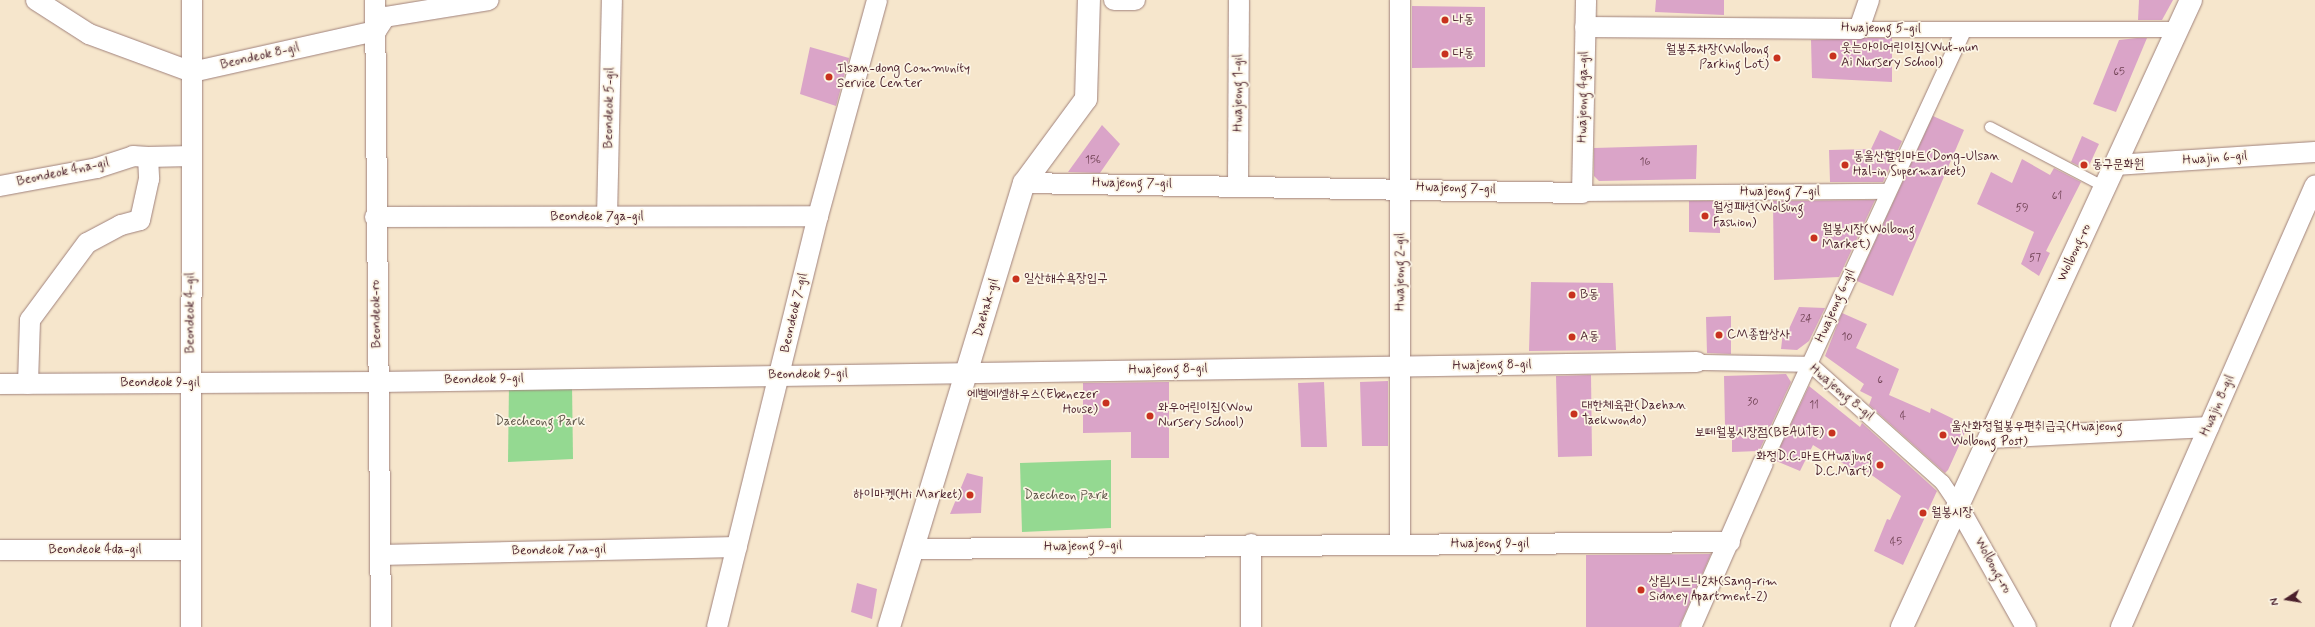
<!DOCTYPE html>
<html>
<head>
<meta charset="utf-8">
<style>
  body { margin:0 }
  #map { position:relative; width:2315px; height:627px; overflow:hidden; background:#f6e6cc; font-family:Mynerve,"Poor Story",sans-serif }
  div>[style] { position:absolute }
  .green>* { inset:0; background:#94d991 }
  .building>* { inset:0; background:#daa4c8 }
  .roads { filter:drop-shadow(0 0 1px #a0827c) drop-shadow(0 0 1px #a0827c) }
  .service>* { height:10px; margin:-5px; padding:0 5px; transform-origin:5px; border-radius:5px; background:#fff }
  .pedestrian>* { height:15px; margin:-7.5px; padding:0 7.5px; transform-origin:7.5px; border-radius:7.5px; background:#fff }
  .minor>* { height:20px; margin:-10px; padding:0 10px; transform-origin:10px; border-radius:10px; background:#fff }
  .tertiary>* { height:22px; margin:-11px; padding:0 11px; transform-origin:11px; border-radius:11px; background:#fff }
  .dots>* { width:11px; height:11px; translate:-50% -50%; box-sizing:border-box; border:2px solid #fcf5e5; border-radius:50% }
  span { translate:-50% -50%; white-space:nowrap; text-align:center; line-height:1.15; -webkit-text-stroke:3.5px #fcf5e5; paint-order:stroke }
  .number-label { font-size:11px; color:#6e4052 }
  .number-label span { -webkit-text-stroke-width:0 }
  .poi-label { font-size:13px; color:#4a1f2b }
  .left { translate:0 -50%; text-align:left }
  .right { translate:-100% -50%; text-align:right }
  .street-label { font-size:13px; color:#4a1f2b }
  .park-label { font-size:13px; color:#60574a }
  .north { position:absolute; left:2267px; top:579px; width:40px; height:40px; -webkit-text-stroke:3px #fcf5e5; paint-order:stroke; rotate:258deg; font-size:11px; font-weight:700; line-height:16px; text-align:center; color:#4a1f2b }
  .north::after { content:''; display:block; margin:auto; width:14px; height:18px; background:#4a1f2b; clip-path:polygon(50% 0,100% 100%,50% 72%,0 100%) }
</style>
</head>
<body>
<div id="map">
  <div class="green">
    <i style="clip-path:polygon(509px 383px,572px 384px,573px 459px,508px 462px)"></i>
    <i style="clip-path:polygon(1111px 460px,1111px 528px,1022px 532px,1020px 463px)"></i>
  </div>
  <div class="building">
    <i style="clip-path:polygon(1656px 0,1724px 0,1724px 15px,1655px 12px)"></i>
    <i style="clip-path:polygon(2139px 0,2173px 0,2162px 20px,2138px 20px)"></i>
    <i style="clip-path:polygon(1412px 6px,1485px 7px,1485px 67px,1412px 68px)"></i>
    <i style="clip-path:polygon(1866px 38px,1892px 38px,1892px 82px,1812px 78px,1811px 40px)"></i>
    <i style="clip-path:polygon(2137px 38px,2147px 38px,2116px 112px,2093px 104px,2119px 40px)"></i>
    <i style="clip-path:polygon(810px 47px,849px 58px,836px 106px,800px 94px)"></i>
    <i style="clip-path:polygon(1933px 116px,1964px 130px,1893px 296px,1857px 281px)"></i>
    <i style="clip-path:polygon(1102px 125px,1120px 144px,1100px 173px,1068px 172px)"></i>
    <i style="clip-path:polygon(1880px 130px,1902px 141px,1883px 182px,1830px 182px,1829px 150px,1871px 149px)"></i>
    <i style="clip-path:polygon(2082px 136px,2099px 144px,2087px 170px,2071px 162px)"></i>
    <i style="clip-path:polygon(1697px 145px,1696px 179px,1599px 181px,1594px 176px,1594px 148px)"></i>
    <i style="clip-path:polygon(2022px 159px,2050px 175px,2054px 168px,2081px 182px,2046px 251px,2050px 253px,2039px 276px,2021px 264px,2034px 232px,1977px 204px,1991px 172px,2012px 183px)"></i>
    <i style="clip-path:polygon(1875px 200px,1839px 277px,1774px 280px,1773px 201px)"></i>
    <i style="clip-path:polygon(1689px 201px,1720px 201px,1720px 233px,1689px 232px)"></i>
    <i style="clip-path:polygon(1531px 282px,1613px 283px,1616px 350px,1529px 351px)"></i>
    <i style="clip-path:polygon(1799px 307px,1825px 308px,1809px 341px,1797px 350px,1781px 349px,1783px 332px,1788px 331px)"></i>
    <i style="clip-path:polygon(1842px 313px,1867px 324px,1856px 348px,1899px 369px,1889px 395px,1930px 413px,1931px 408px,1968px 426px,1948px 470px,1945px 473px,1869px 405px,1872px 397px,1860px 391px,1864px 384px,1825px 356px)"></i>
    <i style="clip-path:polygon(1731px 316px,1731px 354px,1707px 353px,1706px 317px)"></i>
    <i style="clip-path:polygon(1786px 374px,1791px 382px,1759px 451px,1732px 452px,1732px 425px,1725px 426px,1724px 376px)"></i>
    <i style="clip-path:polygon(1591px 375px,1592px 456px,1558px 457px,1556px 376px)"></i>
    <i style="clip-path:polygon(1388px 381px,1388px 446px,1362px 446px,1360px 382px)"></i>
    <i style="clip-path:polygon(1169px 382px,1169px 458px,1131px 458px,1131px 432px,1083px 433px,1083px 383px)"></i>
    <i style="clip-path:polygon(1324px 382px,1327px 447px,1301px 447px,1298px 383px)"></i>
    <i style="clip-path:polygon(1809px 386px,1860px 427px,1862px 423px,1937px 491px,1903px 565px,1874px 551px,1887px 519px,1890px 520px,1901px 496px,1859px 466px,1857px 472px,1813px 445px,1800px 471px,1774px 460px)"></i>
    <i style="clip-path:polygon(967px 473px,983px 477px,981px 513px,950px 514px)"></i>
    <i style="clip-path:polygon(1711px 554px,1679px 627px,1586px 627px,1586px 555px)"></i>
    <i style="clip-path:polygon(857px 583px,877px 589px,872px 619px,851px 612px)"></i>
  </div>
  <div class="roads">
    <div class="service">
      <i style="left:1990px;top:127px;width:130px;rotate:27.6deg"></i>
    </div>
    <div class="pedestrian">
      <i style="left:1859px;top:29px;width:319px"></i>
      <i style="left:1582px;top:193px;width:306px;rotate:-0.4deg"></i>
      <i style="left:1697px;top:362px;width:113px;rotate:1deg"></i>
      <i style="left:1810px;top:364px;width:177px;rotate:41.8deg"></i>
      <i style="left:1942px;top:482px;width:29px;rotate:56deg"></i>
      <i style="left:1763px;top:463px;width:477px;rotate:-65.2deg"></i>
    </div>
    <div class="minor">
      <i style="left:36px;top:0;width:63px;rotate:32.7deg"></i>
      <i style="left:89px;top:34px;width:110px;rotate:20.3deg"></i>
      <i style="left:192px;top:72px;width:189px;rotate:-12.6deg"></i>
      <i style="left:376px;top:31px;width:17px;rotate:-57deg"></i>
      <i style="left:385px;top:17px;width:105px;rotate:-9.3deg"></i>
      <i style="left:375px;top:0;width:627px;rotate:89.45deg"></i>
      <i style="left:1114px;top:0;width:21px"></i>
      <i style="left:1400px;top:0;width:544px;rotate:90deg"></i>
      <i style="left:1585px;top:27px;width:274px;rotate:0.4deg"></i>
      <i style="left:1859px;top:29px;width:31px;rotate:-71deg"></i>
      <i style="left:148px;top:157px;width:44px;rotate:-1.3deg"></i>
      <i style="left:2115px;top:165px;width:200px;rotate:-3.7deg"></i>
      <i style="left:1024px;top:183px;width:558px;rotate:1.03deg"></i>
      <i style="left:1582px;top:193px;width:193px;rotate:-88.8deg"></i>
      <i style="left:1238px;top:185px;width:185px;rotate:-89.7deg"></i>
      <i style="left:0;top:186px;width:99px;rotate:-10.5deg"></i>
      <i style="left:97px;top:168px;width:38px;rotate:-18deg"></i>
      <i style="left:133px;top:156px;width:15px;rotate:4deg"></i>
      <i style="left:148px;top:157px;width:22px;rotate:87deg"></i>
      <i style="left:149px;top:179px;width:42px;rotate:102.4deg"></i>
      <i style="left:140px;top:220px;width:20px;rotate:165deg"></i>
      <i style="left:121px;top:225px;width:38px;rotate:152deg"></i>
      <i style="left:87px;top:243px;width:96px;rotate:126.5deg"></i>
      <i style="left:30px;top:320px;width:64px;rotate:91.8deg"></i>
      <i style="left:375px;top:217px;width:443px;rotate:-0.1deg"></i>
      <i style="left:607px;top:217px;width:217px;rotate:-88.7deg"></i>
      <i style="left:0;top:384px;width:379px;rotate:-0.3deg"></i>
      <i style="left:379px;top:382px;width:1318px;rotate:-0.87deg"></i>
      <i style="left:1990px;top:438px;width:219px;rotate:-2.9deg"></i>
      <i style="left:1958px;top:506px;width:139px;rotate:60.7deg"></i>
      <i style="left:914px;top:549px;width:816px;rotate:-0.49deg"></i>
      <i style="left:0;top:550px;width:191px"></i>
      <i style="left:380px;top:555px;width:357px;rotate:-1.3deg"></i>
      <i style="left:191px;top:627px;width:627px;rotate:-89.91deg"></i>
      <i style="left:717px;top:627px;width:423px;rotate:-76.2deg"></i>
      <i style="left:818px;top:216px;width:224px;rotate:-74.7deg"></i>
      <i style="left:1251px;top:627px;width:83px;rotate:-90deg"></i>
      <i style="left:1691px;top:627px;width:179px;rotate:-66.3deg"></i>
      <i style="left:2121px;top:627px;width:482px;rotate:-66.3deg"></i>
    </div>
    <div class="tertiary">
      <i style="left:889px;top:627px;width:464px;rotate:-73.1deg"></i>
      <i style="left:1024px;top:183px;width:104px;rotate:-53.6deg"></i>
      <i style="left:1086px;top:99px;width:99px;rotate:-88.3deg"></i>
      <i style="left:1902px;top:627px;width:690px;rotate:-65.25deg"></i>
    </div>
  </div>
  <div class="dots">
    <i style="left:1445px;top:20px;background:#c8321e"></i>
    <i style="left:1445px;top:54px;background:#c8321e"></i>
    <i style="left:1833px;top:56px;background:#c8321e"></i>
    <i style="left:1777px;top:58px;background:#c8321e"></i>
    <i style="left:829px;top:77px;background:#c8321e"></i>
    <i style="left:1845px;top:165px;background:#c8321e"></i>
    <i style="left:2084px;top:165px;background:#c8321e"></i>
    <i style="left:1705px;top:216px;background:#c8321e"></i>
    <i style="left:1814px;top:238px;background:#c8321e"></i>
    <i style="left:1016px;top:279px;background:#c8321e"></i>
    <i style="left:1572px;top:295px;background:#c8321e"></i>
    <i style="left:1719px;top:335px;background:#c8321e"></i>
    <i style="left:1572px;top:337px;background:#c8321e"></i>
    <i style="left:1106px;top:403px;background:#c8321e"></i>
    <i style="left:1574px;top:414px;background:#c8321e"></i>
    <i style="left:1150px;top:416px;background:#c8321e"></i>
    <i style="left:1832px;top:433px;background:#c8321e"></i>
    <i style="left:1943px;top:435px;background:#c8321e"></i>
    <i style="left:1880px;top:465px;background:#c8321e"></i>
    <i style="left:970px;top:495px;background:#c8321e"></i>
    <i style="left:1923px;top:513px;background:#c8321e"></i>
    <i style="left:1641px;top:590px;background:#c8321e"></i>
  </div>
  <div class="number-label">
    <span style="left:2119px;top:72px">65</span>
    <span style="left:1093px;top:160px">156</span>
    <span style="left:1645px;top:162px">16</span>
    <span style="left:2057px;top:196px">61</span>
    <span style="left:2022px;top:208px">59</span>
    <span style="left:2035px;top:258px">57</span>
    <span style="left:1806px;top:319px">24</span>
    <span style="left:1847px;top:337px">10</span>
    <span style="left:1880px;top:380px">6</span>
    <span style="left:1753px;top:402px">30</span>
    <span style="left:1814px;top:405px">11</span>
    <span style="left:1903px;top:416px">4</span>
    <span style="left:1896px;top:542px">45</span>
  </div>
  <div class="poi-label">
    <span class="left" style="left:1453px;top:20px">나동</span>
    <span class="left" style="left:1841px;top:56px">웃는아이어린이집(Wut-nun<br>Ai Nursery School)</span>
    <span class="right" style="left:1769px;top:58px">월봉주차장(Wolbong<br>Parking Lot)</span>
    <span class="left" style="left:1453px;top:54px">다동</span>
    <span class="left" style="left:837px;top:77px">Ilsan-dong Community<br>Service Center</span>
    <span class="left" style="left:1853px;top:165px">동울산할인마트(Dong-Ulsan<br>Hal-in Supermarket)</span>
    <span class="left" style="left:2092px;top:165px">동구문화원</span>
    <span class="left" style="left:1713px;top:216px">월성패션(Wolsung<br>Fashion)</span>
    <span class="left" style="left:1822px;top:238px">월봉시장(Wolbong<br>Market)</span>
    <span class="left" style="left:1024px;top:279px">일산해수욕장입구</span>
    <span class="left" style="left:1580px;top:295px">B동</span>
    <span class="left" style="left:1727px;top:335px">CM종합상사</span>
    <span class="left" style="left:1580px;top:337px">A동</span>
    <span class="right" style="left:1098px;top:403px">에벨에셀하우스(Ebenezer<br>House)</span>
    <span class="left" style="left:1582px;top:414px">대한체육관(Daehan<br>Taekwondo)</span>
    <span class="left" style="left:1158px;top:416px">와우어린이집(Wow<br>Nursery School)</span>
    <span class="left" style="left:1951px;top:435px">울산화정월봉우편취급국(Hwajeong<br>Wolbong Post)</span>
    <span class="right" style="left:1824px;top:433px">보떼월봉시장점(BEAUTE)</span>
    <span class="right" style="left:1872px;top:465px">화정D.C.마트(Hwajung<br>D.C.Mart)</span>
    <span class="right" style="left:962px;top:495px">하이마켓(Hi Market)</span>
    <span class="left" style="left:1931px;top:513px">월봉시장</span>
    <span class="left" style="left:1649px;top:590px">상림시드니2차(Sang-rim<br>Sidney Apartment-2)</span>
  </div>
  <div class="street-label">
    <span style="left:1881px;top:29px;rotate:1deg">Hwajeong 5-gil</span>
    <span style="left:260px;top:57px;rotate:-13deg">Beondeok 8-gil</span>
    <span style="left:1239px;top:93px;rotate:-90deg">Hwajeong 1-gil</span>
    <span style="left:1584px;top:97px;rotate:-89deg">Hwajeong 4ga-gil</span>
    <span style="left:610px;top:108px;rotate:-89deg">Beondeok 5-gil</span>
    <span style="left:2215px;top:159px;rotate:-4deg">Hwajin 6-gil</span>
    <span style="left:63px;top:173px;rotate:-12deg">Beondeok 4na-gil</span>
    <span style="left:1132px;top:184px;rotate:1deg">Hwajeong 7-gil</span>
    <span style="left:1456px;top:189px;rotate:2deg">Hwajeong 7-gil</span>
    <span style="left:1780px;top:192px">Hwajeong 7-gil</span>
    <span style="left:597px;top:217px">Beondeok 7ga-gil</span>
    <span style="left:2075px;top:253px;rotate:-65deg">Wolbong-ro</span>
    <span style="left:1401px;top:272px;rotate:-90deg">Hwajeong 2-gil</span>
    <span style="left:1836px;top:306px;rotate:-66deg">Hwajeong 6-gil</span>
    <span style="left:987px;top:308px;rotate:-74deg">Daehak-gil</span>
    <span style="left:191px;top:313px;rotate:-90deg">Beondeok 4-gil</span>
    <span style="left:795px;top:313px;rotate:-77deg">Beondeok 7-gil</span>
    <span style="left:377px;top:314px;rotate:-91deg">Beondeok-ro</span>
    <span style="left:1492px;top:366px;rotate:-1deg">Hwajeong 8-gil</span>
    <span style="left:1168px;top:370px;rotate:-1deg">Hwajeong 8-gil</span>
    <span style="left:808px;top:375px;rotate:-1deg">Beondeok 9-gil</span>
    <span style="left:484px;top:380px;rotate:-1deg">Beondeok 9-gil</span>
    <span style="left:160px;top:383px">Beondeok 9-gil</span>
    <span style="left:1841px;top:393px;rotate:40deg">Hwajeong 8-gil</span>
    <span style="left:2218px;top:406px;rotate:-66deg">Hwajin 8-gil</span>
    <span style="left:1490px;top:544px">Hwajeong 9-gil</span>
    <span style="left:1083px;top:547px;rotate:-1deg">Hwajeong 9-gil</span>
    <span style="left:95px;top:550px">Beondeok 4da-gil</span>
    <span style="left:559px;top:551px;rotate:-1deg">Beondeok 7na-gil</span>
    <span style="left:1992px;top:566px;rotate:61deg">Wolbong-ro</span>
  </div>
  <div class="park-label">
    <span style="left:540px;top:422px">Daecheong Park</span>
    <span style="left:1066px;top:496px">Daecheon Park</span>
  </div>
  <div class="north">N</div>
</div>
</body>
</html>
